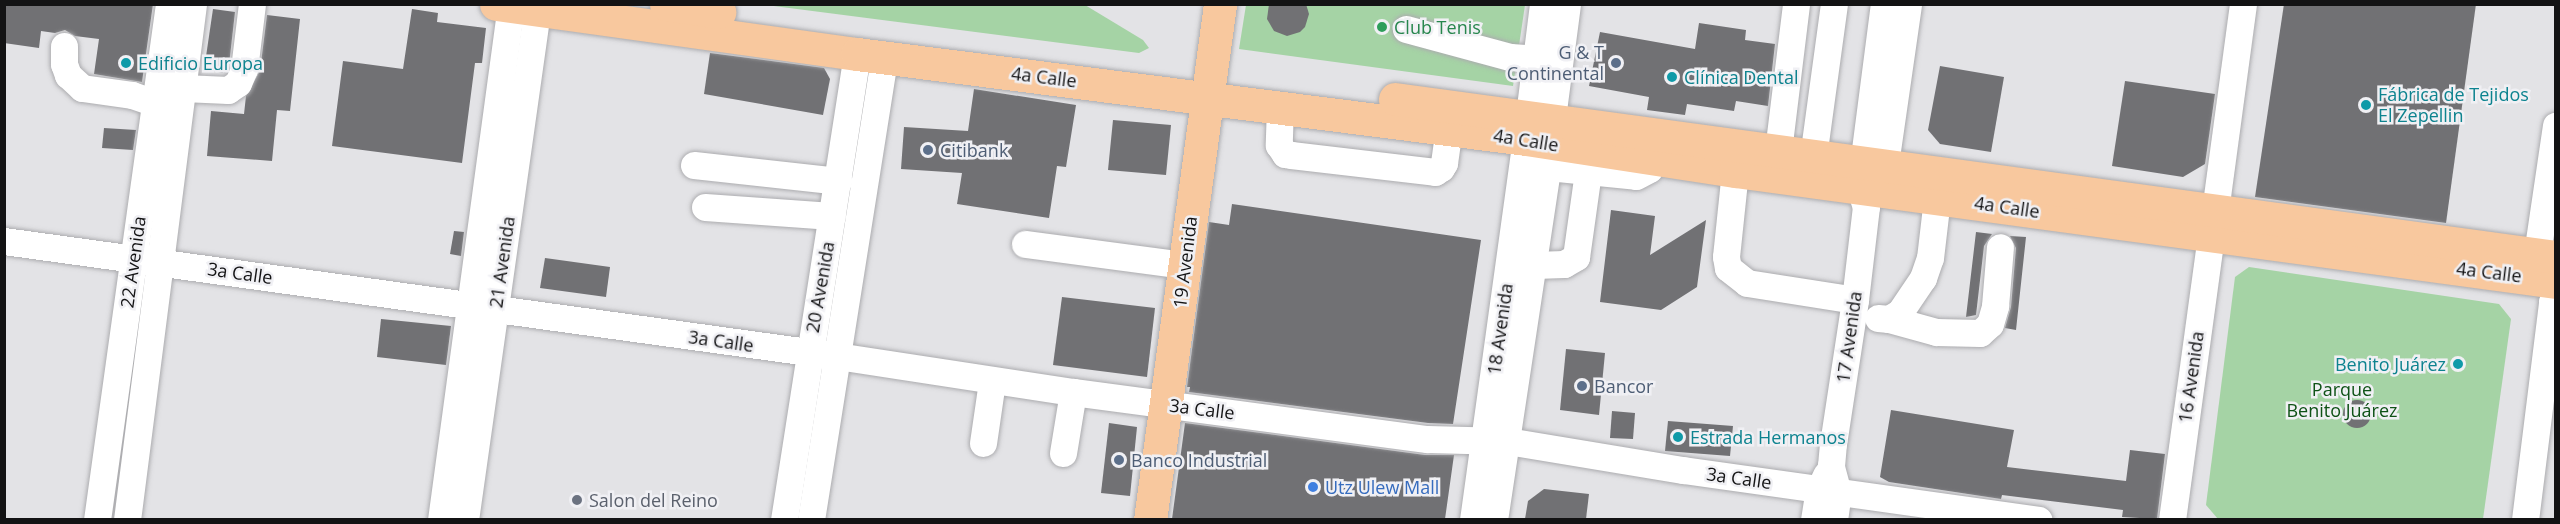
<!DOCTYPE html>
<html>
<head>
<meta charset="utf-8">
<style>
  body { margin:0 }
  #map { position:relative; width:2560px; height:524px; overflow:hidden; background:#e3e3e6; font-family:"Open Sans",sans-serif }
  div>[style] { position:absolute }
  .green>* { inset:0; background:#a5d3a5 }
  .building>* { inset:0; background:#717174 }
  .round { border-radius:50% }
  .roads { filter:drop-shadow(0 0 2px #acacaf) drop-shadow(0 0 2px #acacaf) }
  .minor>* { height:27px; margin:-13.5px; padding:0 13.5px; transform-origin:13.5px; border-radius:13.5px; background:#fff }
  .major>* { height:33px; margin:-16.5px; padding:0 16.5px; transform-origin:16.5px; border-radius:16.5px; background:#f8c89e }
  .dots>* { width:16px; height:16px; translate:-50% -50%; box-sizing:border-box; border:3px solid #f0f0f4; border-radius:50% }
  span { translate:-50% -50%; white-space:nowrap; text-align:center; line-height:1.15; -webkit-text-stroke:5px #f0f0f4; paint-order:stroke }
  .leisure-label { font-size:18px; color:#27864d }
  .left { translate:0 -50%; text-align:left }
  .service-label { font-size:18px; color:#4e5e75 }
  .right { translate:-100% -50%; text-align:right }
  .culture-label { font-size:18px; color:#0d838f }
  .street-label { font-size:18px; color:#131314 }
  .park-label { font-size:18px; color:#0e5216 }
  .shop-label { font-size:18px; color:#366cbe }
  .worship-label { font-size:18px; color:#5b616d }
  .frame { position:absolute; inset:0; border:6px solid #131314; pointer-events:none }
</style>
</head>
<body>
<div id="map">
  <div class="green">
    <i style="clip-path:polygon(766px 5px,1085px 5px,1143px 40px,1149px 48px,1139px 53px)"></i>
    <i style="clip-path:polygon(1246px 5px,1525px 5px,1513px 86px,1239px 49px)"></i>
    <i style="clip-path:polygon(2249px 267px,2499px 304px,2511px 319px,2483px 519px,2218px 519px,2206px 505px,2235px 277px)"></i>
  </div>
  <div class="building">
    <i style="clip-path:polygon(4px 4px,153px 4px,142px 82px,94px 74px,99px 39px,75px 36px,65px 30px,55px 33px,41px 31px,39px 48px,4px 43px)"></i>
    <i style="clip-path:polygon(1269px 4px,1306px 4px,1309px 14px,1305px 27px,1300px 32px,1287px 36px,1274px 31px,1267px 19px)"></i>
    <i style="clip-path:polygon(2284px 4px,2476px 4px,2446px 223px,2255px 197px)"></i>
    <i style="clip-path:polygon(213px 9px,235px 12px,229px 65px,225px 73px,204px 70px)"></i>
    <i style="clip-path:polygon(412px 9px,438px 13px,437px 22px,486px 28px,482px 63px,475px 63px,462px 163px,332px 146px,343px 61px,403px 69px)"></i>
    <i style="clip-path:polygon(267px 15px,300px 19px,290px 111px,277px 110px,272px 161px,207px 156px,211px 111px,244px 114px,246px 96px,260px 71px)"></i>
    <i style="clip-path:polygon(1699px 23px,1746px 30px,1745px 40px,1775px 44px,1768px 106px,1736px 101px,1734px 111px,1687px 104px,1685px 115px,1647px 110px,1649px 97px,1589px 86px,1600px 32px,1695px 49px)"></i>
    <i style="clip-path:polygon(710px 53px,824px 68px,830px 79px,823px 115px,704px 94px)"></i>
    <i style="clip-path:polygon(1940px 66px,2004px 77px,1991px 152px,1940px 144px,1928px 130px)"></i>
    <i style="clip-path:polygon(2125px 81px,2215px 94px,2205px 164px,2183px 177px,2112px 166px)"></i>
    <i style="clip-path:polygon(974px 89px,1076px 105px,1066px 167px,1057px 166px,1049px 218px,957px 204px,962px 173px,901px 169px,904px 127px,968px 131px)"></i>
    <i style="clip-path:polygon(1113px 120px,1171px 125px,1166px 175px,1108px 170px)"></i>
    <i style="clip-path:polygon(104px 128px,136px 130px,133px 150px,102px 148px)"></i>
    <i style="clip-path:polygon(1232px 204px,1481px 240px,1453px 424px,1428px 423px,1189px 392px,1190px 387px,1187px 387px,1209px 222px,1229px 225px)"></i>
    <i style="clip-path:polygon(1611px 210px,1655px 216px,1650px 255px,1706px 220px,1697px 287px,1661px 310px,1600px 302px)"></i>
    <i style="clip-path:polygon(454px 231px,464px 232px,461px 256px,450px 254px)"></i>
    <i style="clip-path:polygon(1976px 232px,1992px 234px,1984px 246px,1976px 315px,1966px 317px)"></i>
    <i style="clip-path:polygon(2010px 236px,2026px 237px,2016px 330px,2005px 328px,2011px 307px,2016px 248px)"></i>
    <i style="clip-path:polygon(545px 258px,610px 267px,606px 297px,540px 288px)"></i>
    <i style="clip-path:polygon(1062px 297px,1155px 308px,1147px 377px,1053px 365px)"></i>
    <i style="clip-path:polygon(381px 319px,451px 326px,446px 365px,377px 357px)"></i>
    <i style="clip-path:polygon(1566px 349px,1605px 353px,1599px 415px,1560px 410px)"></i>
    <i class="round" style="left:2343px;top:400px;width:28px;height:28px"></i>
    <i style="clip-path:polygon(1891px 410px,2014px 430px,2007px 467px,2126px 481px,2130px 450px,2165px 454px,2157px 519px,2122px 517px,2123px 510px,2002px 495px,2001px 499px,1889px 482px,1880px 477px)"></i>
    <i style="clip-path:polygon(1612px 411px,1635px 413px,1633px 439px,1610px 438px)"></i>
    <i style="clip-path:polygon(1668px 421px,1733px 426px,1730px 456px,1665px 451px)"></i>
    <i style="clip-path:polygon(1109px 423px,1137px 427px,1130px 496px,1101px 493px)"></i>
    <i style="clip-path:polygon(1185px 423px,1425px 455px,1454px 455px,1445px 519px,1172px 519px)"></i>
    <i style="clip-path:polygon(1544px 489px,1589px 494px,1586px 519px,1525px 519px,1528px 501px)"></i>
  </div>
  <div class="roads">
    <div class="minor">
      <i style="left:1406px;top:29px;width:108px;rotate:15.1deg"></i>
      <i style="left:1510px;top:57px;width:26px;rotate:4deg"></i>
      <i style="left:64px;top:46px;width:18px;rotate:90deg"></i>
      <i style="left:64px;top:64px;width:12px;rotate:70deg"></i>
      <i style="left:68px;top:75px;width:19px;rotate:43deg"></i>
      <i style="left:82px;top:88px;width:50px;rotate:8deg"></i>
      <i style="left:132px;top:95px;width:43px;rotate:18.9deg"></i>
      <i style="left:183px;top:88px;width:45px;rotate:2.5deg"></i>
      <i style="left:228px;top:90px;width:12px;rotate:-35deg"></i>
      <i style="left:238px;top:83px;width:15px;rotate:-67deg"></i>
      <i style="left:244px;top:69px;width:65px;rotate:-83deg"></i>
      <i style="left:1280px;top:107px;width:38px;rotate:92deg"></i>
      <i style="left:1279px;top:145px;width:11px;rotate:56deg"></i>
      <i style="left:1285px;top:154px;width:6px;rotate:9deg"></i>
      <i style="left:1291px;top:155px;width:145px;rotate:6.7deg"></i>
      <i style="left:1435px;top:172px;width:7px;rotate:-34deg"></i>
      <i style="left:1441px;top:168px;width:6px;rotate:-59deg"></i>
      <i style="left:1444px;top:163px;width:34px;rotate:-82deg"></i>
      <i style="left:1529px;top:115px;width:112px;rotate:-82.8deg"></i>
      <i style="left:1552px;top:118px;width:115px;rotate:-82.5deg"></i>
      <i style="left:1778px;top:151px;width:148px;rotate:-83deg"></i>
      <i style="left:1813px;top:157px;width:154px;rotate:-82.2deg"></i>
      <i style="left:694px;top:165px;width:145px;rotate:6.3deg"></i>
      <i style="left:1548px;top:167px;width:88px;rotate:5.8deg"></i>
      <i style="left:1636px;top:176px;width:15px;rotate:-28deg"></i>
      <i style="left:1649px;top:169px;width:12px;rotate:-66deg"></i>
      <i style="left:1735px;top:171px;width:86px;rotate:96deg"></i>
      <i style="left:1726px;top:257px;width:11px;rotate:80deg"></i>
      <i style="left:1728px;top:268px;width:24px;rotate:38deg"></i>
      <i style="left:1747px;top:283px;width:109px;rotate:8.9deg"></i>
      <i style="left:1882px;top:185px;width:183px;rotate:-81.8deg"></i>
      <i style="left:705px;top:207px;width:127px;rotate:4.1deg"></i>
      <i style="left:2215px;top:211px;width:209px;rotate:-82.3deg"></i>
      <i style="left:4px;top:241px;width:841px;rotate:7.86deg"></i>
      <i style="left:837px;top:356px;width:239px;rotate:8.7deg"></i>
      <i style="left:1073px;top:392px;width:357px;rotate:7.6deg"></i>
      <i style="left:1427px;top:439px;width:80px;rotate:1.4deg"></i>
      <i style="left:1507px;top:441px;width:178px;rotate:9.4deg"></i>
      <i style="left:1683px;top:470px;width:359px;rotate:8deg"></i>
      <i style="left:1025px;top:244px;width:161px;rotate:7.5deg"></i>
      <i style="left:1534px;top:265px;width:30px;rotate:-2deg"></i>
      <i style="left:1564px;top:264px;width:14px;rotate:-30deg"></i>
      <i style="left:1576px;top:257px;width:108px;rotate:-82deg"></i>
      <i style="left:2536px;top:275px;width:21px;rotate:-87deg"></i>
      <i style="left:2537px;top:254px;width:130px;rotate:-81.6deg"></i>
      <i style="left:1878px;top:318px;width:11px;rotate:5deg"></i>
      <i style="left:1889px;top:319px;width:13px;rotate:-32deg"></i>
      <i style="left:1900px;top:312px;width:41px;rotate:-55.9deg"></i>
      <i style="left:1923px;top:278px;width:21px;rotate:-71deg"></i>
      <i style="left:1930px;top:258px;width:60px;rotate:-83.3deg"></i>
      <i style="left:1889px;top:319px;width:49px;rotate:15.5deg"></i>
      <i style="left:1936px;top:332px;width:44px;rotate:1.3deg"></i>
      <i style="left:1980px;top:333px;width:13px;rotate:-42deg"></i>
      <i style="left:1990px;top:324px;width:19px;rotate:-74deg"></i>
      <i style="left:1995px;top:306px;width:59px;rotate:-85.2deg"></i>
      <i style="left:983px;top:443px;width:63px;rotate:-81.7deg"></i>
      <i style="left:1063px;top:453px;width:62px;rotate:-80.7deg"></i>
      <i style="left:97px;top:520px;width:521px;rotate:-82.06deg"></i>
      <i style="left:127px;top:520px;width:520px;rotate:-82.71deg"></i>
      <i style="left:441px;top:520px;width:521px;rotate:-82.27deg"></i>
      <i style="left:465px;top:520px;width:521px;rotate:-81.95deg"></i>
      <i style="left:784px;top:520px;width:472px;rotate:-81.1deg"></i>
      <i style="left:811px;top:520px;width:469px;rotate:-81deg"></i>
      <i style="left:1473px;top:520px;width:385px;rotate:-82.1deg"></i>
      <i style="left:1494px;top:520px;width:380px;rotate:-81.4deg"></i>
      <i style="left:1814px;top:520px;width:30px;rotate:-81deg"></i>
      <i style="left:1819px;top:490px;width:17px;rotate:-65deg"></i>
      <i style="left:1834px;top:520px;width:27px;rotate:-82deg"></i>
      <i style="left:1838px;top:493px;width:28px;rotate:-105deg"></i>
      <i style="left:1831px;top:466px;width:22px;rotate:-85deg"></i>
      <i style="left:1833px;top:444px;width:146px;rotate:-81.3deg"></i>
      <i style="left:1855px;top:300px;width:94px;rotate:-83.3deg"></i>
      <i style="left:1866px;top:207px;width:20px;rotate:-108deg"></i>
      <i style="left:1860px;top:188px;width:186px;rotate:-82.6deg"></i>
      <i style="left:2172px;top:520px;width:288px;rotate:-82.2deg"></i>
      <i style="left:2525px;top:520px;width:220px;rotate:-82.9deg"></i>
      <i style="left:2552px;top:302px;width:8px;rotate:-60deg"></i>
    </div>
    <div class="major">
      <i style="left:496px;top:4px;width:364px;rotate:7.9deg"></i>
      <i style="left:857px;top:54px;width:674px;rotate:7.24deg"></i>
      <i style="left:1526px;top:139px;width:211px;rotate:8.7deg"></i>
      <i style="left:1735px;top:171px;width:828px;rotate:7.7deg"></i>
      <i style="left:666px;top:4px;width:54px;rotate:8.6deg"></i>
      <i style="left:1395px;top:99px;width:1172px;rotate:7.75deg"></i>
      <i style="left:1150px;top:520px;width:521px;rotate:-82.27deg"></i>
    </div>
  </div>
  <div class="dots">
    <i style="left:1382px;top:27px;background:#2e9e5b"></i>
    <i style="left:126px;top:63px;background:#0f9aa8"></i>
    <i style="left:1616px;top:63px;background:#5c6f8a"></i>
    <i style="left:1672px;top:77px;background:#0f9aa8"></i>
    <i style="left:2366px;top:105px;background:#0f9aa8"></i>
    <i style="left:928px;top:150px;background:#5c6f8a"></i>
    <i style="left:2458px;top:364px;background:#0f9aa8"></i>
    <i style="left:1582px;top:386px;background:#5c6f8a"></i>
    <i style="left:1678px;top:437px;background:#0f9aa8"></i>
    <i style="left:1119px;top:460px;background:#5c6f8a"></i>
    <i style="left:1313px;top:487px;background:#3f7fe0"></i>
    <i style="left:577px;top:500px;background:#6b7280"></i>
  </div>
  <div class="leisure-label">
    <span class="left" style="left:1394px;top:27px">Club Tenis</span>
  </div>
  <div class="service-label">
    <span class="right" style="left:1604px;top:63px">G &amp; T<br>Continental</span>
    <span class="left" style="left:940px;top:150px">Citibank</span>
    <span class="left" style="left:1594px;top:386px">Bancor</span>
    <span class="left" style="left:1131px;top:460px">Banco Industrial</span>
  </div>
  <div class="culture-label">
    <span class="left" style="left:138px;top:63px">Edificio Europa</span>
    <span class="left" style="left:1684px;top:77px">Clínica Dental</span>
    <span class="left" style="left:2378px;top:105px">Fábrica de Tejidos<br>El Zepellin</span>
    <span class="right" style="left:2446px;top:364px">Benito Juárez</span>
    <span class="left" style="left:1690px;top:437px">Estrada Hermanos</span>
  </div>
  <div class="street-label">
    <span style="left:1044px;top:77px;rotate:7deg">4a Calle</span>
    <span style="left:1526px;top:140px;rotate:9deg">4a Calle</span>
    <span style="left:2007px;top:207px;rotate:8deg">4a Calle</span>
    <span style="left:133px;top:262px;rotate:-82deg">22 Avenida</span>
    <span style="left:502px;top:262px;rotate:-82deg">21 Avenida</span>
    <span style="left:1185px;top:262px;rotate:-83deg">19 Avenida</span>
    <span style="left:2489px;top:272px;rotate:7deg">4a Calle</span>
    <span style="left:240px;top:273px;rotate:8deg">3a Calle</span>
    <span style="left:820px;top:287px;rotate:-80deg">20 Avenida</span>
    <span style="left:1500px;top:329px;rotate:-82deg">18 Avenida</span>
    <span style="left:1849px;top:337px;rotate:-82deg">17 Avenida</span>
    <span style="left:721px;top:341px;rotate:8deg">3a Calle</span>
    <span style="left:2191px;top:377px;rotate:-82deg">16 Avenida</span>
    <span style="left:1202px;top:409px;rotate:7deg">3a Calle</span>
    <span style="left:1739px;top:478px;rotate:8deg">3a Calle</span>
  </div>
  <div class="park-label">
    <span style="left:2342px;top:400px">Parque<br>Benito Juárez</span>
  </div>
  <div class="shop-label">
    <span class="left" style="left:1325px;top:487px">Utz Ulew Mall</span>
  </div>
  <div class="worship-label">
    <span class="left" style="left:589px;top:500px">Salon del Reino</span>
  </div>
  <div class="frame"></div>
</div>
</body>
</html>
